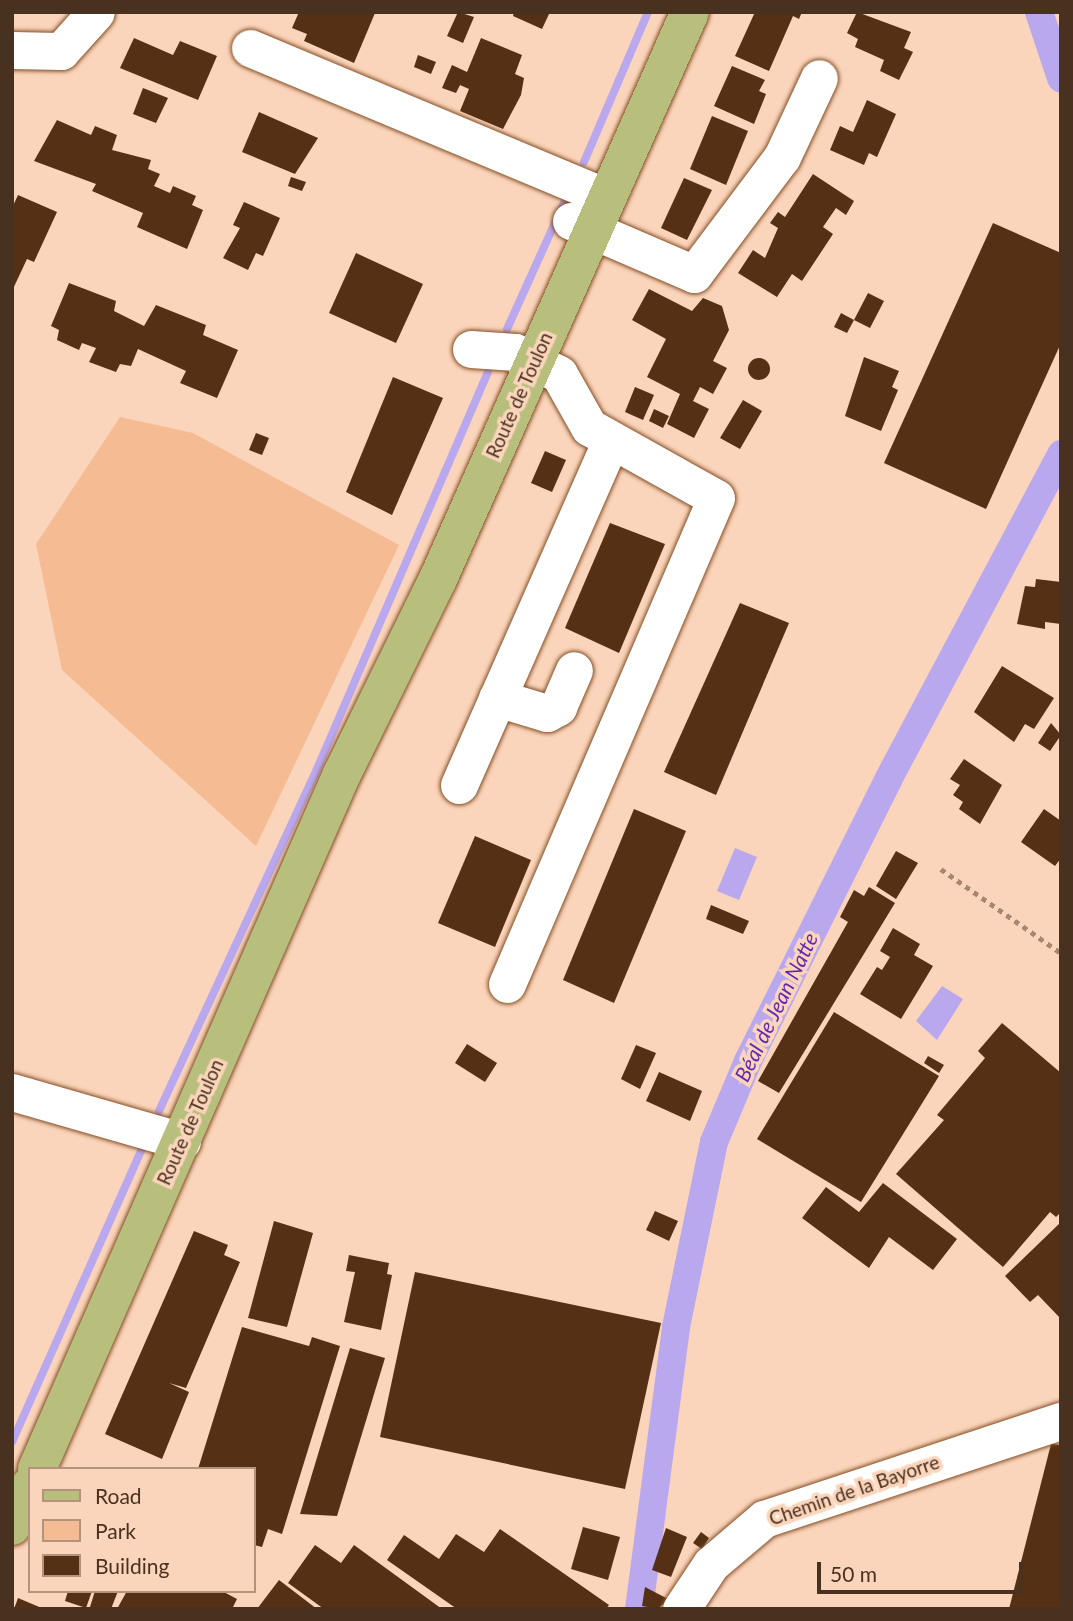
<!DOCTYPE html>
<html>
<head>
<meta charset="utf-8">
<style>
  body { margin:0 }
  #map { position:relative; width:1073px; height:1621px; overflow:hidden; background:#fbd5bb; font-family:Lato,sans-serif }
  div>[style] { position:absolute }
  .green>* { inset:0; background:#f5bb93 }
  .water>* { inset:0; background:#baa8ee }
  .stream>* { height:8px; margin:-4px; padding:0 4px; transform-origin:4px; border-radius:4px; background:#baa8ee }
  .canal>* { height:28px; margin:-14px; padding:0 14px; transform-origin:14px; border-radius:14px; background:#baa8ee }
  .building>* { inset:0; background:#553014 }
  .round { border-radius:50% }
  .path>* { height:4.5px; margin-top:-2.25px; transform-origin:0; background:repeating-linear-gradient(90deg,#a68771 0 5px,transparent 0 10px) }
  .roads { filter:drop-shadow(0 0 2px #844e25) drop-shadow(0 0 2px #844e25) }
  .minor>* { height:37px; margin:-18.5px; padding:0 18.5px; transform-origin:18.5px; border-radius:18.5px; background:#fff }
  .major>* { height:38px; margin:-19px; padding:0 19px; transform-origin:19px; border-radius:19px; background:#b8bf7d }
  span { translate:-50% -50%; white-space:nowrap; text-align:center; line-height:1.15; -webkit-text-stroke:7px #fbd5bb; paint-order:stroke }
  .street-label { font-size:19px; color:#49311f }
  .water-label { font-size:21px; color:#6129b0; font-style:italic }
  .frame { position:absolute; inset:0; border:14px solid #49311f; pointer-events:none }
  .legend { position:absolute; left:28px; top:1467px; width:228px; height:126px; box-sizing:border-box; background:#fbd5bb; border:2px solid #b4937d; margin:0; padding:9px 12px; list-style:none; font-size:21px; color:#49311f }
  .legend li { display:flex; align-items:center; gap:14px; height:35px }
  .legend b { width:35px; border:2px solid #b4937d }
  .scale { position:absolute; left:817px; top:1562px; width:206px; height:32px; box-sizing:border-box; border:4px solid #49311f; border-top:0; padding-left:9px; font-size:21px; line-height:24px; white-space:nowrap; color:#49311f; -webkit-text-stroke:5px #fbd5bb; paint-order:stroke }
</style>
</head>
<body>
<div id="map">
  <div class="green">
    <i style="clip-path:polygon(120px 417px,193px 433px,399px 545px,256px 846px,62px 670px,36px 544px)"></i>
  </div>
  <div class="water">
    <i style="clip-path:polygon(735px 848px,757px 857px,739px 900px,717px 891px)"></i>
    <i style="clip-path:polygon(942px 986px,963px 999px,937px 1040px,916px 1021px)"></i>
  </div>
  <div class="stream">
    <i style="left:584px;top:162px;width:163px;rotate:-66.9deg"></i>
    <i style="left:507px;top:329px;width:138px;rotate:-65.7deg"></i>
    <i style="left:159px;top:1111px;width:369px;rotate:-65.2deg"></i>
    <i style="left:314px;top:776px;width:440px;rotate:-66.7deg"></i>
    <i style="left:12px;top:1442px;width:328px;rotate:-66.1deg"></i>
  </div>
  <div class="canal">
    <i style="left:1039px;top:12px;width:70px;rotate:71.6deg"></i>
    <i style="left:639px;top:1609px;width:284px;rotate:-82.5deg"></i>
    <i style="left:676px;top:1327px;width:189px;rotate:-78.4deg"></i>
    <i style="left:714px;top:1142px;width:88px;rotate:-67.2deg"></i>
    <i style="left:748px;top:1061px;width:316px;rotate:-63.5deg"></i>
    <i style="left:889px;top:778px;width:367px;rotate:-62deg"></i>
  </div>
  <div class="building">
    <i style="clip-path:polygon(299px 12px,372px 12px,375px 13px,354px 63px,304px 41px,307px 34px,292px 28px)"></i>
    <i style="clip-path:polygon(458px 12px,474px 17px,463px 43px,447px 36px)"></i>
    <i style="clip-path:polygon(514px 12px,550px 12px,542px 29px,513px 16px)"></i>
    <i style="clip-path:polygon(755px 12px,802px 12px,799px 19px,793px 16px,769px 71px,735px 56px)"></i>
    <i style="clip-path:polygon(857px 12px,911px 32px,904px 48px,913px 52px,899px 80px,880px 71px,884px 60px,855px 47px,858px 39px,847px 33px)"></i>
    <i style="clip-path:polygon(134px 38px,173px 55px,180px 41px,217px 56px,198px 100px,120px 68px)"></i>
    <i style="clip-path:polygon(481px 38px,522px 55px,515px 74px,524px 78px,521px 95px,503px 129px,460px 111px,469px 89px,460px 85px,456px 93px,442px 88px,452px 65px,467px 72px)"></i>
    <i style="clip-path:polygon(418px 55px,436px 62px,431px 74px,414px 67px)"></i>
    <i style="clip-path:polygon(732px 66px,765px 80px,759px 91px,766px 94px,754px 124px,714px 106px)"></i>
    <i style="clip-path:polygon(143px 88px,168px 98px,156px 123px,133px 114px)"></i>
    <i style="clip-path:polygon(867px 100px,896px 114px,877px 157px,869px 153px,864px 165px,830px 150px,840px 126px,853px 132px)"></i>
    <i style="clip-path:polygon(259px 112px,318px 138px,295px 174px,242px 152px)"></i>
    <i style="clip-path:polygon(712px 116px,748px 131px,726px 185px,690px 169px)"></i>
    <i style="clip-path:polygon(57px 120px,91px 135px,95px 126px,117px 135px,112px 150px,151px 160px,148px 169px,160px 174px,154px 186px,170px 193px,173px 186px,196px 196px,192px 205px,203px 210px,187px 249px,137px 227px,143px 213px,92px 191px,96px 184px,34px 161px)"></i>
    <i style="clip-path:polygon(813px 174px,854px 201px,846px 215px,836px 208px,823px 227px,833px 234px,802px 281px,792px 274px,777px 297px,738px 273px,753px 250px,765px 258px,778px 228px,770px 223px,778px 212px,785px 217px)"></i>
    <i style="clip-path:polygon(291px 177px,306px 182px,302px 191px,288px 186px)"></i>
    <i style="clip-path:polygon(684px 178px,712px 190px,687px 240px,661px 228px)"></i>
    <i style="clip-path:polygon(18px 195px,57px 212px,34px 262px,27px 259px,12px 291px,12px 208px)"></i>
    <i style="clip-path:polygon(244px 202px,280px 218px,263px 256px,256px 253px,248px 270px,223px 258px,240px 228px,233px 225px)"></i>
    <i style="clip-path:polygon(993px 223px,1061px 253px,1061px 343px,986px 509px,884px 463px)"></i>
    <i style="clip-path:polygon(356px 253px,423px 284px,396px 343px,329px 313px)"></i>
    <i style="clip-path:polygon(69px 283px,116px 301px,114px 311px,144px 326px,156px 305px,206px 325px,203px 335px,238px 350px,217px 398px,180px 383px,186px 371px,138px 349px,131px 366px,120px 364px,116px 372px,89px 362px,96px 348px,82px 343px,79px 350px,57px 340px,59px 330px,51px 326px)"></i>
    <i style="clip-path:polygon(649px 289px,692px 311px,703px 298px,722px 306px,729px 330px,713px 361px,727px 368px,713px 394px,700px 387px,693px 401px,709px 409px,694px 438px,667px 424px,680px 394px,647px 377px,666px 339px,632px 320px)"></i>
    <i style="clip-path:polygon(868px 293px,884px 301px,870px 328px,854px 320px)"></i>
    <i style="clip-path:polygon(841px 313px,854px 320px,847px 333px,834px 327px)"></i>
    <i style="clip-path:polygon(864px 357px,899px 371px,892px 387px,898px 390px,881px 431px,845px 416px)"></i>
    <i class="round" style="left:748px;top:358px;width:22px;height:22px"></i>
    <i style="clip-path:polygon(393px 377px,443px 398px,392px 515px,346px 492px)"></i>
    <i style="clip-path:polygon(635px 387px,654px 395px,643px 420px,625px 412px)"></i>
    <i style="clip-path:polygon(743px 400px,762px 411px,740px 449px,720px 438px)"></i>
    <i style="clip-path:polygon(654px 409px,669px 416px,663px 428px,649px 421px)"></i>
    <i style="clip-path:polygon(256px 433px,269px 438px,262px 455px,249px 450px)"></i>
    <i style="clip-path:polygon(545px 451px,566px 460px,552px 492px,531px 483px)"></i>
    <i style="clip-path:polygon(610px 523px,665px 544px,619px 653px,565px 628px)"></i>
    <i style="clip-path:polygon(1036px 579px,1061px 582px,1061px 624px,1045px 622px,1045px 629px,1017px 624px,1025px 586px,1035px 587px)"></i>
    <i style="clip-path:polygon(740px 603px,789px 623px,716px 795px,664px 772px)"></i>
    <i style="clip-path:polygon(1002px 666px,1054px 698px,1034px 729px,1025px 724px,1014px 742px,974px 712px)"></i>
    <i style="clip-path:polygon(1051px 723px,1061px 735px,1050px 751px,1038px 743px)"></i>
    <i style="clip-path:polygon(964px 759px,1002px 785px,980px 824px,959px 809px,963px 802px,953px 795px,960px 785px,950px 779px)"></i>
    <i style="clip-path:polygon(634px 809px,686px 831px,614px 1003px,563px 980px)"></i>
    <i style="clip-path:polygon(1044px 809px,1061px 821px,1061px 858px,1055px 866px,1021px 842px)"></i>
    <i style="clip-path:polygon(475px 836px,531px 860px,495px 947px,438px 923px)"></i>
    <i style="clip-path:polygon(896px 851px,918px 863px,896px 899px,876px 886px)"></i>
    <i style="clip-path:polygon(869px 887px,895px 903px,779px 1093px,758px 1081px,848px 922px,840px 917px,854px 890px,864px 896px)"></i>
    <i style="clip-path:polygon(711px 905px,749px 921px,743px 934px,706px 919px)"></i>
    <i style="clip-path:polygon(893px 928px,920px 944px,914px 955px,933px 966px,901px 1019px,860px 994px,877px 967px,882px 970px,890px 957px,880px 951px)"></i>
    <i style="clip-path:polygon(834px 1012px,939px 1076px,861px 1202px,757px 1139px)"></i>
    <i style="clip-path:polygon(1002px 1023px,1061px 1073px,1061px 1212px,1056px 1217px,1050px 1212px,1003px 1267px,896px 1174px,944px 1120px,937px 1115px,985px 1058px,978px 1051px)"></i>
    <i style="clip-path:polygon(467px 1044px,497px 1063px,485px 1082px,455px 1063px)"></i>
    <i style="clip-path:polygon(636px 1045px,656px 1053px,640px 1089px,621px 1079px)"></i>
    <i style="clip-path:polygon(928px 1056px,944px 1065px,939px 1073px,924px 1063px)"></i>
    <i style="clip-path:polygon(659px 1072px,702px 1091px,690px 1121px,646px 1101px)"></i>
    <i style="clip-path:polygon(883px 1183px,957px 1239px,933px 1270px,889px 1237px,869px 1268px,802px 1218px,826px 1187px,859px 1212px)"></i>
    <i style="clip-path:polygon(655px 1211px,678px 1221px,669px 1241px,646px 1230px)"></i>
    <i style="clip-path:polygon(274px 1221px,313px 1233px,287px 1327px,248px 1318px)"></i>
    <i style="clip-path:polygon(1061px 1222px,1061px 1319px,1038px 1295px,1030px 1302px,1005px 1276px)"></i>
    <i style="clip-path:polygon(194px 1231px,228px 1245px,224px 1255px,240px 1262px,186px 1388px,169px 1383px,189px 1392px,162px 1459px,105px 1434px)"></i>
    <i style="clip-path:polygon(349px 1255px,389px 1263px,387px 1274px,392px 1275px,381px 1330px,344px 1322px,355px 1272px,346px 1271px)"></i>
    <i style="clip-path:polygon(415px 1272px,661px 1323px,625px 1489px,380px 1437px)"></i>
    <i style="clip-path:polygon(242px 1327px,309px 1346px,312px 1337px,340px 1346px,282px 1534px,268px 1529px,262px 1547px,254px 1545px,254px 1469px,198px 1469px)"></i>
    <i style="clip-path:polygon(350px 1348px,385px 1358px,337px 1516px,300px 1514px)"></i>
    <i style="clip-path:polygon(1051px 1444px,1061px 1445px,1061px 1609px,1009px 1609px)"></i>
    <i style="clip-path:polygon(583px 1527px,620px 1537px,608px 1580px,571px 1569px)"></i>
    <i style="clip-path:polygon(666px 1528px,687px 1537px,671px 1577px,652px 1570px)"></i>
    <i style="clip-path:polygon(500px 1529px,609px 1605px,606px 1609px,457px 1609px,387px 1560px,404px 1535px,439px 1559px,456px 1534px,484px 1552px)"></i>
    <i style="clip-path:polygon(701px 1532px,709px 1538px,702px 1549px,693px 1543px)"></i>
    <i style="clip-path:polygon(315px 1545px,341px 1563px,354px 1545px,442px 1609px,324px 1609px,288px 1583px)"></i>
    <i style="clip-path:polygon(279px 1580px,317px 1609px,257px 1609px)"></i>
    <i style="clip-path:polygon(645px 1587px,668px 1599px,658px 1609px,642px 1606px)"></i>
    <i style="clip-path:polygon(68px 1591px,92px 1591px,86px 1608px,65px 1601px)"></i>
    <i style="clip-path:polygon(95px 1591px,118px 1591px,111px 1609px,90px 1607px)"></i>
    <i style="clip-path:polygon(127px 1591px,222px 1591px,237px 1599px,232px 1609px,117px 1609px)"></i>
    <i style="clip-path:polygon(18px 1598px,44px 1609px,14px 1609px)"></i>
  </div>
  <div class="path">
    <i style="left:941px;top:869px;width:146px;rotate:35deg"></i>
  </div>
  <div class="roads">
    <div class="minor">
      <i style="left:250px;top:48px;width:387px;rotate:22.7deg"></i>
      <i style="left:12px;top:50px;width:49px;rotate:1.2deg"></i>
      <i style="left:61px;top:51px;width:52px;rotate:-48.1deg"></i>
      <i style="left:571px;top:221px;width:134px;rotate:23.3deg"></i>
      <i style="left:694px;top:274px;width:146px;rotate:-53.1deg"></i>
      <i style="left:782px;top:157px;width:87px;rotate:-64.9deg"></i>
      <i style="left:471px;top:349px;width:44px;rotate:3.9deg"></i>
      <i style="left:515px;top:352px;width:49px;rotate:26.6deg"></i>
      <i style="left:559px;top:374px;width:61px;rotate:60.5deg"></i>
      <i style="left:589px;top:427px;width:145px;rotate:29.2deg"></i>
      <i style="left:716px;top:498px;width:529px;rotate:113.27deg"></i>
      <i style="left:497px;top:698px;width:52px;rotate:16.7deg"></i>
      <i style="left:547px;top:713px;width:13px;rotate:-29deg"></i>
      <i style="left:558px;top:707px;width:40px;rotate:-66.6deg"></i>
      <i style="left:459px;top:785px;width:374px;rotate:-66.2deg"></i>
      <i style="left:12px;top:1092px;width:177px;rotate:16.1deg"></i>
      <i style="left:681px;top:1609px;width:54px;rotate:-56.3deg"></i>
      <i style="left:711px;top:1564px;width:70px;rotate:-40.3deg"></i>
      <i style="left:764px;top:1519px;width:313px;rotate:-18.3deg"></i>
    </div>
    <div class="major">
      <i style="left:37px;top:1469px;width:759px;rotate:-66.31deg"></i>
      <i style="left:342px;top:774px;width:217px;rotate:-63.8deg"></i>
      <i style="left:438px;top:579px;width:620px;rotate:-66.04deg"></i>
      <i style="left:12px;top:1526px;width:44px;rotate:-65.8deg"></i>
    </div>
  </div>
  <div class="street-label">
    <span style="left:519px;top:395px;rotate:-66deg">Route de Toulon</span>
    <span style="left:190px;top:1122px;rotate:-66deg">Route de Toulon</span>
    <span style="left:854px;top:1490px;rotate:-19deg">Chemin de la Bayorre</span>
  </div>
  <div class="water-label">
    <span style="left:776px;top:1007px;rotate:-64deg">Béal de Jean Natte</span>
  </div>
  <div class="frame"></div>
  <ul class="legend">
  <li><b style="height:9px;background:#b8bf7d"></b>Road</li>
  <li><b style="height:19px;background:#f5bb93"></b>Park</li>
  <li><b style="height:19px;background:#553014"></b>Building</li>
  </ul>
  <div class="scale">50 m</div>
</div>
</body>
</html>
